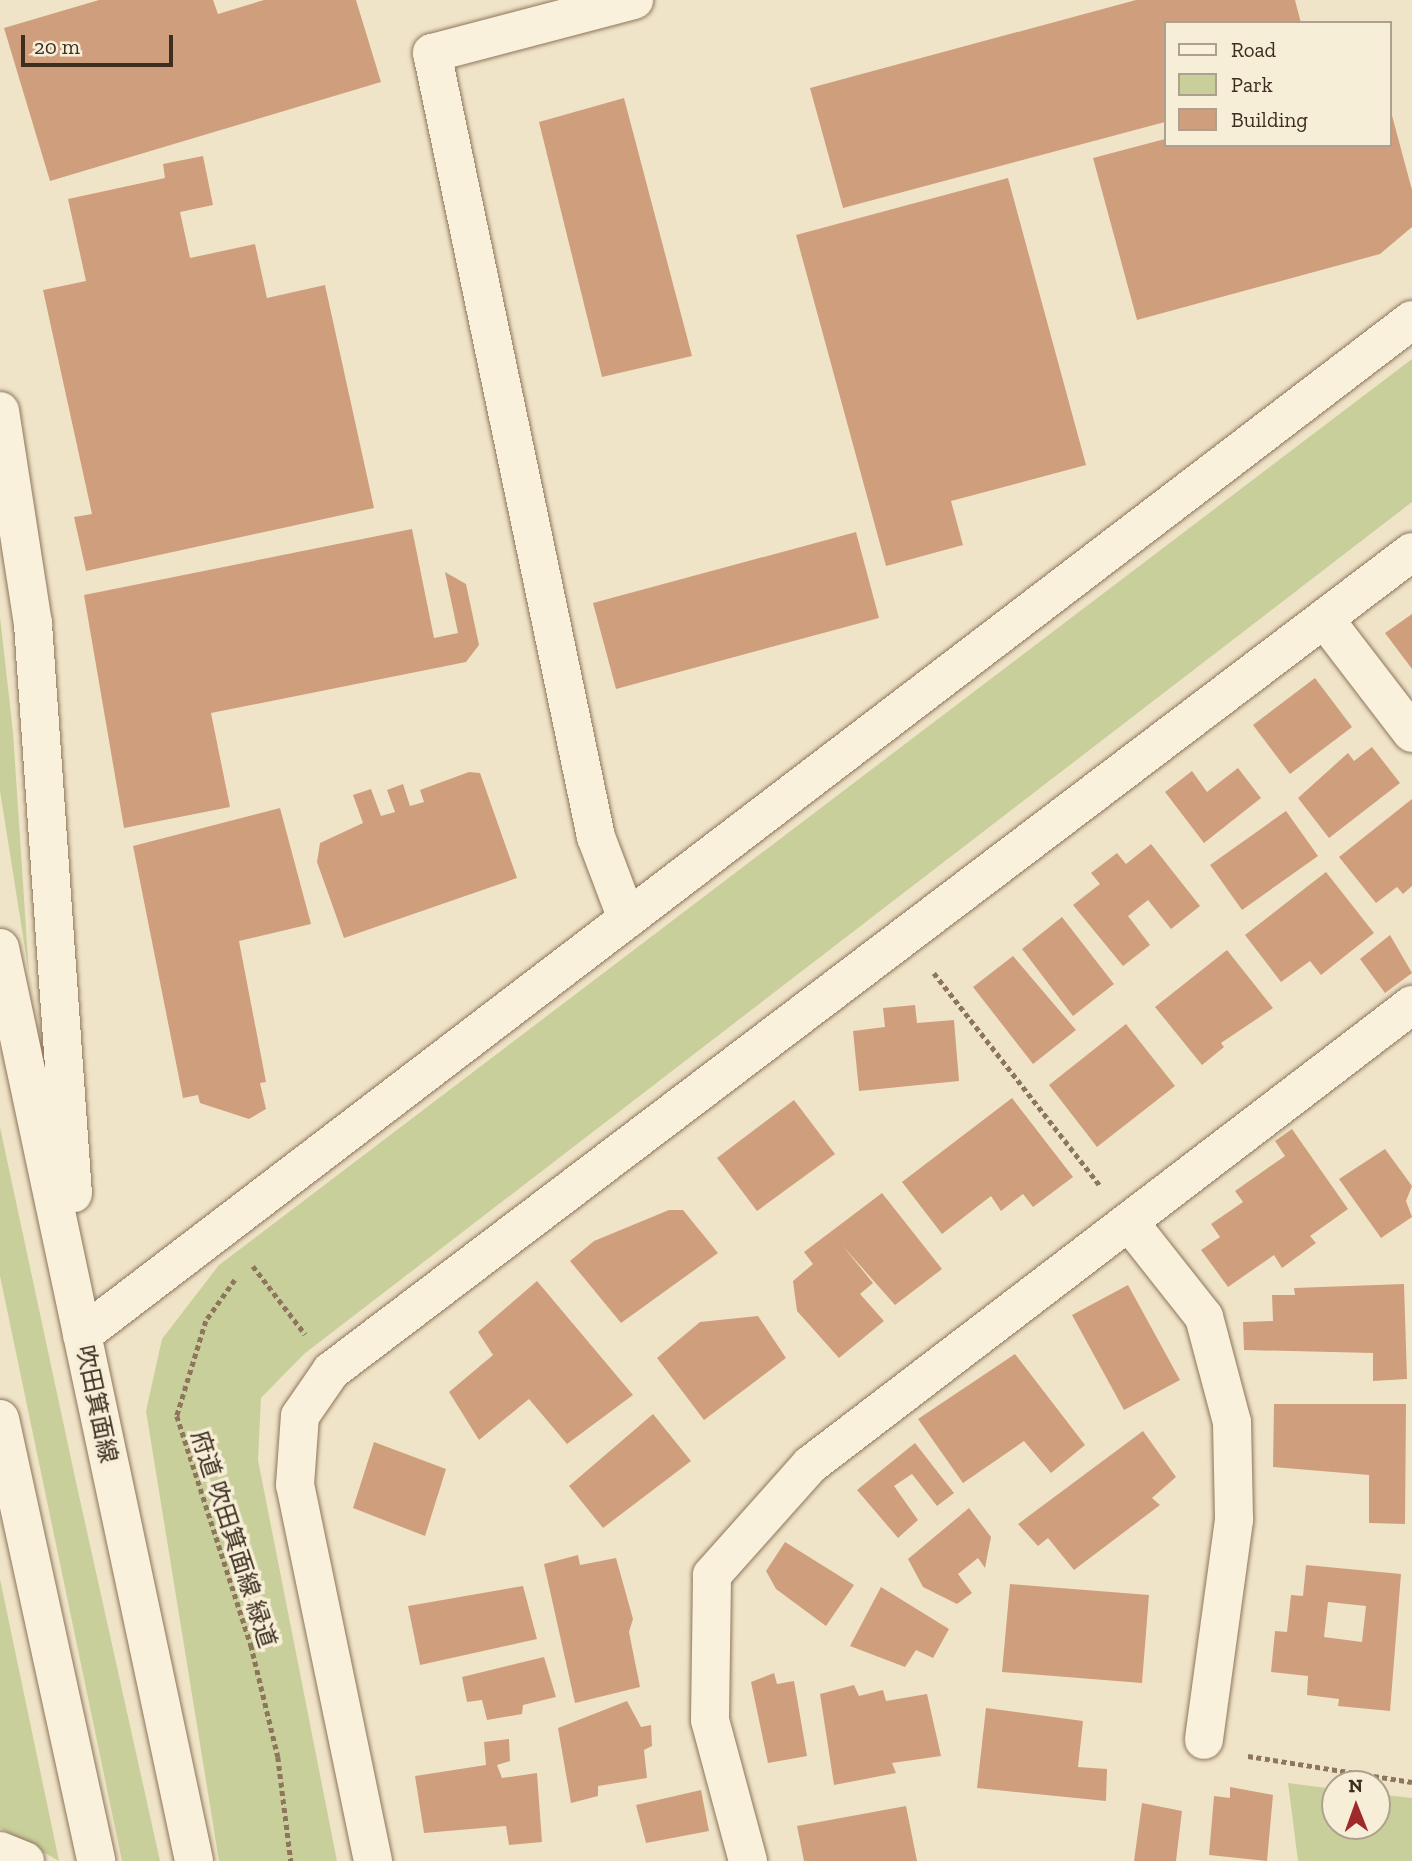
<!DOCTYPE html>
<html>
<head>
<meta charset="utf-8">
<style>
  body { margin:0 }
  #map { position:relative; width:1412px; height:1861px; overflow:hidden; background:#f0e4c8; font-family:"Zilla Slab","Noto Sans JP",serif }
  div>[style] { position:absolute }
  .green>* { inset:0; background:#c9cf9b }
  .building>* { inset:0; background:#cf9f7d }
  .path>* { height:4.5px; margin-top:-2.25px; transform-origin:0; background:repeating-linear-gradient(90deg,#8d765c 0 5px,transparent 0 8.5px) }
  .roads { filter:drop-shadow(0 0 2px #8d765c) drop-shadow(0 0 2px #8d765c) }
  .street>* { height:38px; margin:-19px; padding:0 19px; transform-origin:19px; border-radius:19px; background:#faf1dc }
  .secondary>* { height:38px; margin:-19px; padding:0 19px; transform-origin:19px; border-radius:19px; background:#faf1dc }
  span { translate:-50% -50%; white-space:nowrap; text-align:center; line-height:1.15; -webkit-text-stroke:7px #f7eed8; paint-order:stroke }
  .street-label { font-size:24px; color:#3d2e20 }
  .legend { position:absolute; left:1164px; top:21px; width:228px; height:126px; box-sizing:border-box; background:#f7eed8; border:2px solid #ada18e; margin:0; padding:9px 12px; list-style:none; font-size:21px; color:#3d2e20 }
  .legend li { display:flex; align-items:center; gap:14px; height:35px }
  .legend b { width:35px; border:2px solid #ada18e }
  .north { position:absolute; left:1321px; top:1770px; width:70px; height:70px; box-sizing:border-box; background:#f7eed8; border:2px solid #ada18e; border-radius:50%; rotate:359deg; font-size:19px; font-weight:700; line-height:28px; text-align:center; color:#3d2e20 }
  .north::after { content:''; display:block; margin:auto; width:24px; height:32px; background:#9e2a2b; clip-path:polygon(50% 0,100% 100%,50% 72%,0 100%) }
  .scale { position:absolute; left:21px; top:35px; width:152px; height:32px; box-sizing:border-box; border:4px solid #3d2e20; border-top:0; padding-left:9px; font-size:21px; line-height:24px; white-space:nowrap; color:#3d2e20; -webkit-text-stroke:5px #f7eed8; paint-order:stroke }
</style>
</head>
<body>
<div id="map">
  <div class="green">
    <i style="clip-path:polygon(1412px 359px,1412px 502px,304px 1354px,261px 1398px,258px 1460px,337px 1861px,219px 1861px,146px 1411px,162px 1339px,219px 1265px)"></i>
    <i style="clip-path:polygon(0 617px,13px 732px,29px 974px,0 791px)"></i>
    <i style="clip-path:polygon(0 1127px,76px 1482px,160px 1861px,122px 1861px,0 1276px)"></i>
    <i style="clip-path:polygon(0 1579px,59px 1861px,0 1828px)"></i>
    <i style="clip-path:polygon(1288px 1783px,1335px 1789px,1335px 1826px,1377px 1826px,1377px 1794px,1412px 1798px,1412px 1861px,1298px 1861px)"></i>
  </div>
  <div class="building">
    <i style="clip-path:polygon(99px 0,213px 0,218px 14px,264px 0,356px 0,381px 82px,50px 181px,4px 28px)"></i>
    <i style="clip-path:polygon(1136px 0,1295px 0,1301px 23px,1165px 23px,1165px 122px,843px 208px,810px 88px)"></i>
    <i style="clip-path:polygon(624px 98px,692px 356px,602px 377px,539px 122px)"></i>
    <i style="clip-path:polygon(1390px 108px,1412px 190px,1412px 227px,1380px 254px,1137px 320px,1093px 158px,1165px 139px,1165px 145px,1389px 145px)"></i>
    <i style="clip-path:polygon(203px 156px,213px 205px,180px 212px,190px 258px,255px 244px,267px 298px,325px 285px,374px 508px,86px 571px,74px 517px,92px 514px,43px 290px,86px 281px,68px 199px,165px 178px,163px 164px)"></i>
    <i style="clip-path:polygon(1008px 178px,1086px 465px,951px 501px,963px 545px,886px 566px,796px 235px)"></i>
    <i style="clip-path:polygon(412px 529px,434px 638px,458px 633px,445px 572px,466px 584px,479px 645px,466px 662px,211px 713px,230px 807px,124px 828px,84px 595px)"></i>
    <i style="clip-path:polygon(856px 532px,879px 618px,616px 689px,593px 603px)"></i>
    <i style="clip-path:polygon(1412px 614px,1412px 669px,1385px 633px)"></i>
    <i style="clip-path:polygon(1315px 678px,1352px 727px,1290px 774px,1253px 725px)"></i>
    <i style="clip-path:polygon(1372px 747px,1400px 783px,1329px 838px,1298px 798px,1348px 753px,1354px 761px)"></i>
    <i style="clip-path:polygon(1238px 768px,1261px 798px,1204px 843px,1165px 792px,1192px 771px,1207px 792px)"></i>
    <i style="clip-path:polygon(469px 772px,480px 773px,517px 878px,344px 938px,317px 862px,320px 843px,363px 823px,353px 795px,371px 789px,381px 816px,395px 812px,387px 790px,403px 784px,410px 806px,424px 802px,420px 790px)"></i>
    <i style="clip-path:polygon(1412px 799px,1412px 886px,1403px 894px,1397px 887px,1376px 903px,1339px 857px)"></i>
    <i style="clip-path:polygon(280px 808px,311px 924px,239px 941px,266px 1082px,260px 1083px,266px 1109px,249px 1119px,200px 1103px,198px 1095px,183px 1098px,133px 846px)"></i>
    <i style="clip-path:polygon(1286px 811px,1318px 856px,1242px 910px,1210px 865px)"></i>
    <i style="clip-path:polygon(1151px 844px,1200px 906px,1171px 929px,1148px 900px,1128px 916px,1150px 945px,1123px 966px,1073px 905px,1100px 884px,1091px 873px,1117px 853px,1126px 864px)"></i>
    <i style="clip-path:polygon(1326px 872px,1374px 933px,1321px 975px,1310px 961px,1281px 982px,1245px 935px)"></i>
    <i style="clip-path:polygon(1062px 917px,1114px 984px,1073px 1016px,1022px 949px)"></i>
    <i style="clip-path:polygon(1390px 935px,1412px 973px,1385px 993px,1360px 959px)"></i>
    <i style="clip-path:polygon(1227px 950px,1273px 1008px,1221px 1043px,1224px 1047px,1202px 1065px,1155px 1007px)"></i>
    <i style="clip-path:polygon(1013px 956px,1076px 1030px,1033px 1064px,973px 987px)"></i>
    <i style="clip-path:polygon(915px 1005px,917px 1023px,954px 1020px,959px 1081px,859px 1091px,853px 1031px,885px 1027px,883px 1008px)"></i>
    <i style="clip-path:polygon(1126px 1024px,1175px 1086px,1097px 1147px,1049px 1085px)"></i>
    <i style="clip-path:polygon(1012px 1098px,1073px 1177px,1033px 1207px,1023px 1194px,1001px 1211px,991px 1196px,942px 1234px,902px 1182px)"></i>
    <i style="clip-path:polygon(794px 1100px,835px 1154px,757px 1211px,717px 1158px)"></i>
    <i style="clip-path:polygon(1292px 1129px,1348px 1209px,1310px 1236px,1316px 1243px,1282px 1268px,1274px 1255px,1228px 1287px,1201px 1250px,1220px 1237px,1211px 1224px,1243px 1202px,1235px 1191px,1285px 1156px,1275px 1141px)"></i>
    <i style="clip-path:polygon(1385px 1149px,1412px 1186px,1406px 1201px,1412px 1217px,1381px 1238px,1339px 1179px)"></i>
    <i style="clip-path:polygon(882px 1193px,942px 1269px,895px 1305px,842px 1245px,873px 1283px,860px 1294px,884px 1321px,839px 1358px,797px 1311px,793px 1281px,813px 1264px,804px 1252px)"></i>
    <i style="clip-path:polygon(669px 1210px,683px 1210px,718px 1253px,621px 1323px,570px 1261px,594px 1241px)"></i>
    <i style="clip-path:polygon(537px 1281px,633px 1395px,567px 1444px,529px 1399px,479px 1440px,449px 1392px,493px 1355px,478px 1332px)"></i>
    <i style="clip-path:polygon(1404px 1284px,1407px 1379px,1373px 1381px,1373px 1353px,1244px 1350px,1243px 1322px,1273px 1321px,1272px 1295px,1295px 1295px,1294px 1288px)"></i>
    <i style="clip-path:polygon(1128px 1285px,1180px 1380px,1124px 1410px,1072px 1315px)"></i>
    <i style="clip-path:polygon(758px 1316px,786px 1358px,704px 1420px,657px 1358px,700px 1322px)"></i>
    <i style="clip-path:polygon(1015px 1354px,1085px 1445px,1051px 1473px,1024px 1441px,963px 1483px,918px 1419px)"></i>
    <i style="clip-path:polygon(1274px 1404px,1406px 1404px,1405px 1524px,1369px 1523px,1369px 1475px,1273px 1467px)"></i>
    <i style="clip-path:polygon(653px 1414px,691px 1461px,603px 1528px,569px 1486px)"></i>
    <i style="clip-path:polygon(1143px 1431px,1176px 1477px,1152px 1498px,1160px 1505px,1074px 1570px,1048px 1538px,1038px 1546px,1018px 1524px)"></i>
    <i style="clip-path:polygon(374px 1442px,446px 1469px,425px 1536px,353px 1508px)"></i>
    <i style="clip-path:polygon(915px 1443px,954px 1493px,937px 1506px,912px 1474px,894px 1486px,918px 1520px,898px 1538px,857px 1490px)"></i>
    <i style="clip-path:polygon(969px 1508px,991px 1537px,985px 1568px,978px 1558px,958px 1574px,972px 1593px,957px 1604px,923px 1587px,908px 1559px)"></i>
    <i style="clip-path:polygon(785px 1542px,854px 1585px,826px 1626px,776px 1589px,766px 1571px)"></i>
    <i style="clip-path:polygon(578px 1555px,580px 1565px,616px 1558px,633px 1619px,629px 1632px,640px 1687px,575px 1703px,544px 1564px)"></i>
    <i style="clip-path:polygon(evenodd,1306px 1565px,1401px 1574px,1390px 1711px,1338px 1706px,1339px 1699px,1307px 1695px,1308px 1676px,1271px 1672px,1275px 1631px,1287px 1632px,1291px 1595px,1303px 1596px,1306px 1565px,1328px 1602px,1366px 1606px,1362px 1642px,1324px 1637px,1328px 1602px)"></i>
    <i style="clip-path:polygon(1010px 1584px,1149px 1595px,1142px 1683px,1002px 1672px)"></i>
    <i style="clip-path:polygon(523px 1586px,537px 1639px,420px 1665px,408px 1606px)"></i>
    <i style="clip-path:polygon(881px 1587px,949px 1629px,933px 1658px,916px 1650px,905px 1667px,850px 1646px)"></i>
    <i style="clip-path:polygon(544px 1657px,556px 1697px,523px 1705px,522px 1714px,487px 1720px,482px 1700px,467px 1702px,462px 1677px)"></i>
    <i style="clip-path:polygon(774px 1673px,777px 1684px,794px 1681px,807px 1756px,768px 1763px,751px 1682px)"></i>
    <i style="clip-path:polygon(854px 1685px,859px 1696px,883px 1690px,886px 1701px,927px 1694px,941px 1756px,892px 1763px,896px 1773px,834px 1785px,820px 1694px)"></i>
    <i style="clip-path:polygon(627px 1701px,641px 1727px,651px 1725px,652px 1746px,644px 1750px,647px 1778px,598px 1786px,598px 1796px,571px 1803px,558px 1728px)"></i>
    <i style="clip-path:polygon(986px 1708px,1083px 1721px,1078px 1767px,1107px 1769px,1106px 1801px,977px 1788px)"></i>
    <i style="clip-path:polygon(509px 1739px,510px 1761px,497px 1765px,502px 1778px,537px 1773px,542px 1842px,509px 1845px,506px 1826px,424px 1833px,415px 1776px,486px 1765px,484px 1742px)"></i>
    <i style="clip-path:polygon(1230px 1787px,1273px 1795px,1267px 1861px,1209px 1855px,1214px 1796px,1230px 1798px)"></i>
    <i style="clip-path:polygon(701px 1790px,709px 1831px,646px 1843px,636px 1805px)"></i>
    <i style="clip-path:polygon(1142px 1803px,1182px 1811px,1176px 1861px,1134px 1861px)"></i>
    <i style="clip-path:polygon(906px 1806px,917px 1861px,804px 1861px,797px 1826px)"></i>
  </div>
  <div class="path">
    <i style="left:934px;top:973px;width:271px;rotate:52deg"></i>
    <i style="left:253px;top:1266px;width:86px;rotate:52.6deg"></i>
    <i style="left:235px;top:1280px;width:50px;rotate:125.3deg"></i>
    <i style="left:206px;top:1321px;width:99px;rotate:107deg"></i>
    <i style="left:177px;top:1416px;width:241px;rotate:72.1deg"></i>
    <i style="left:251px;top:1645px;width:115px;rotate:76.4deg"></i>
    <i style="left:278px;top:1757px;width:105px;rotate:82.9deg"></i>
    <i style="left:1248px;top:1756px;width:166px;rotate:9deg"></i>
  </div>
  <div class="roads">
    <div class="street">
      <i style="left:1326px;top:621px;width:141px;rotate:52.5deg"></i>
      <i style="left:627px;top:919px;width:88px;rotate:-110.7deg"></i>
      <i style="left:596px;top:837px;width:801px;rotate:-101.81deg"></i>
      <i style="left:432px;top:53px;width:209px;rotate:-14.7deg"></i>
      <i style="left:1129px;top:1222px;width:121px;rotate:51.7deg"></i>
      <i style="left:1204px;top:1317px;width:109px;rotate:75.1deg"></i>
      <i style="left:1232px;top:1422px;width:98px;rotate:88.8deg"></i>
      <i style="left:1234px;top:1520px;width:222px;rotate:97.8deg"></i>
      <i style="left:82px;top:1335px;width:1673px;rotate:-37.35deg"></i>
      <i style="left:0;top:1851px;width:27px;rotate:22deg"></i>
      <i style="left:748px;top:1861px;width:146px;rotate:-105.1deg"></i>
      <i style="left:710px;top:1720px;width:145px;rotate:-89.2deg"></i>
      <i style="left:712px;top:1575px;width:147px;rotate:-48.3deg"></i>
      <i style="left:810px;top:1465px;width:758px;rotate:-37.38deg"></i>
    </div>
    <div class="secondary">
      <i style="left:0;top:411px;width:216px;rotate:81.2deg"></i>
      <i style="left:33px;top:624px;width:571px;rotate:85.99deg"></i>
      <i style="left:0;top:948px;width:933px;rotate:78deg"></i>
      <i style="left:0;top:1419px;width:452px;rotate:77.7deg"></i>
      <i style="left:373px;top:1861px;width:384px;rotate:-101.7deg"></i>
      <i style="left:295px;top:1485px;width:69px;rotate:-85.9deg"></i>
      <i style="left:300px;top:1416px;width:55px;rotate:-55.4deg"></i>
      <i style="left:331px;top:1371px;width:1356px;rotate:-37.15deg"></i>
    </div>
  </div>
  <div class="street-label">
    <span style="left:97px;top:1404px;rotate:78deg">吹田箕面線</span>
    <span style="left:234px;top:1539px;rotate:72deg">府道 吹田箕面線 緑道</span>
  </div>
  <ul class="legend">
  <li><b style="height:9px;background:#faf1dc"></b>Road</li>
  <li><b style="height:19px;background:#c9cf9b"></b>Park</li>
  <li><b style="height:19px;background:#cf9f7d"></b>Building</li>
  </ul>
  <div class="north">N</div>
  <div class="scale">20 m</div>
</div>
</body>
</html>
